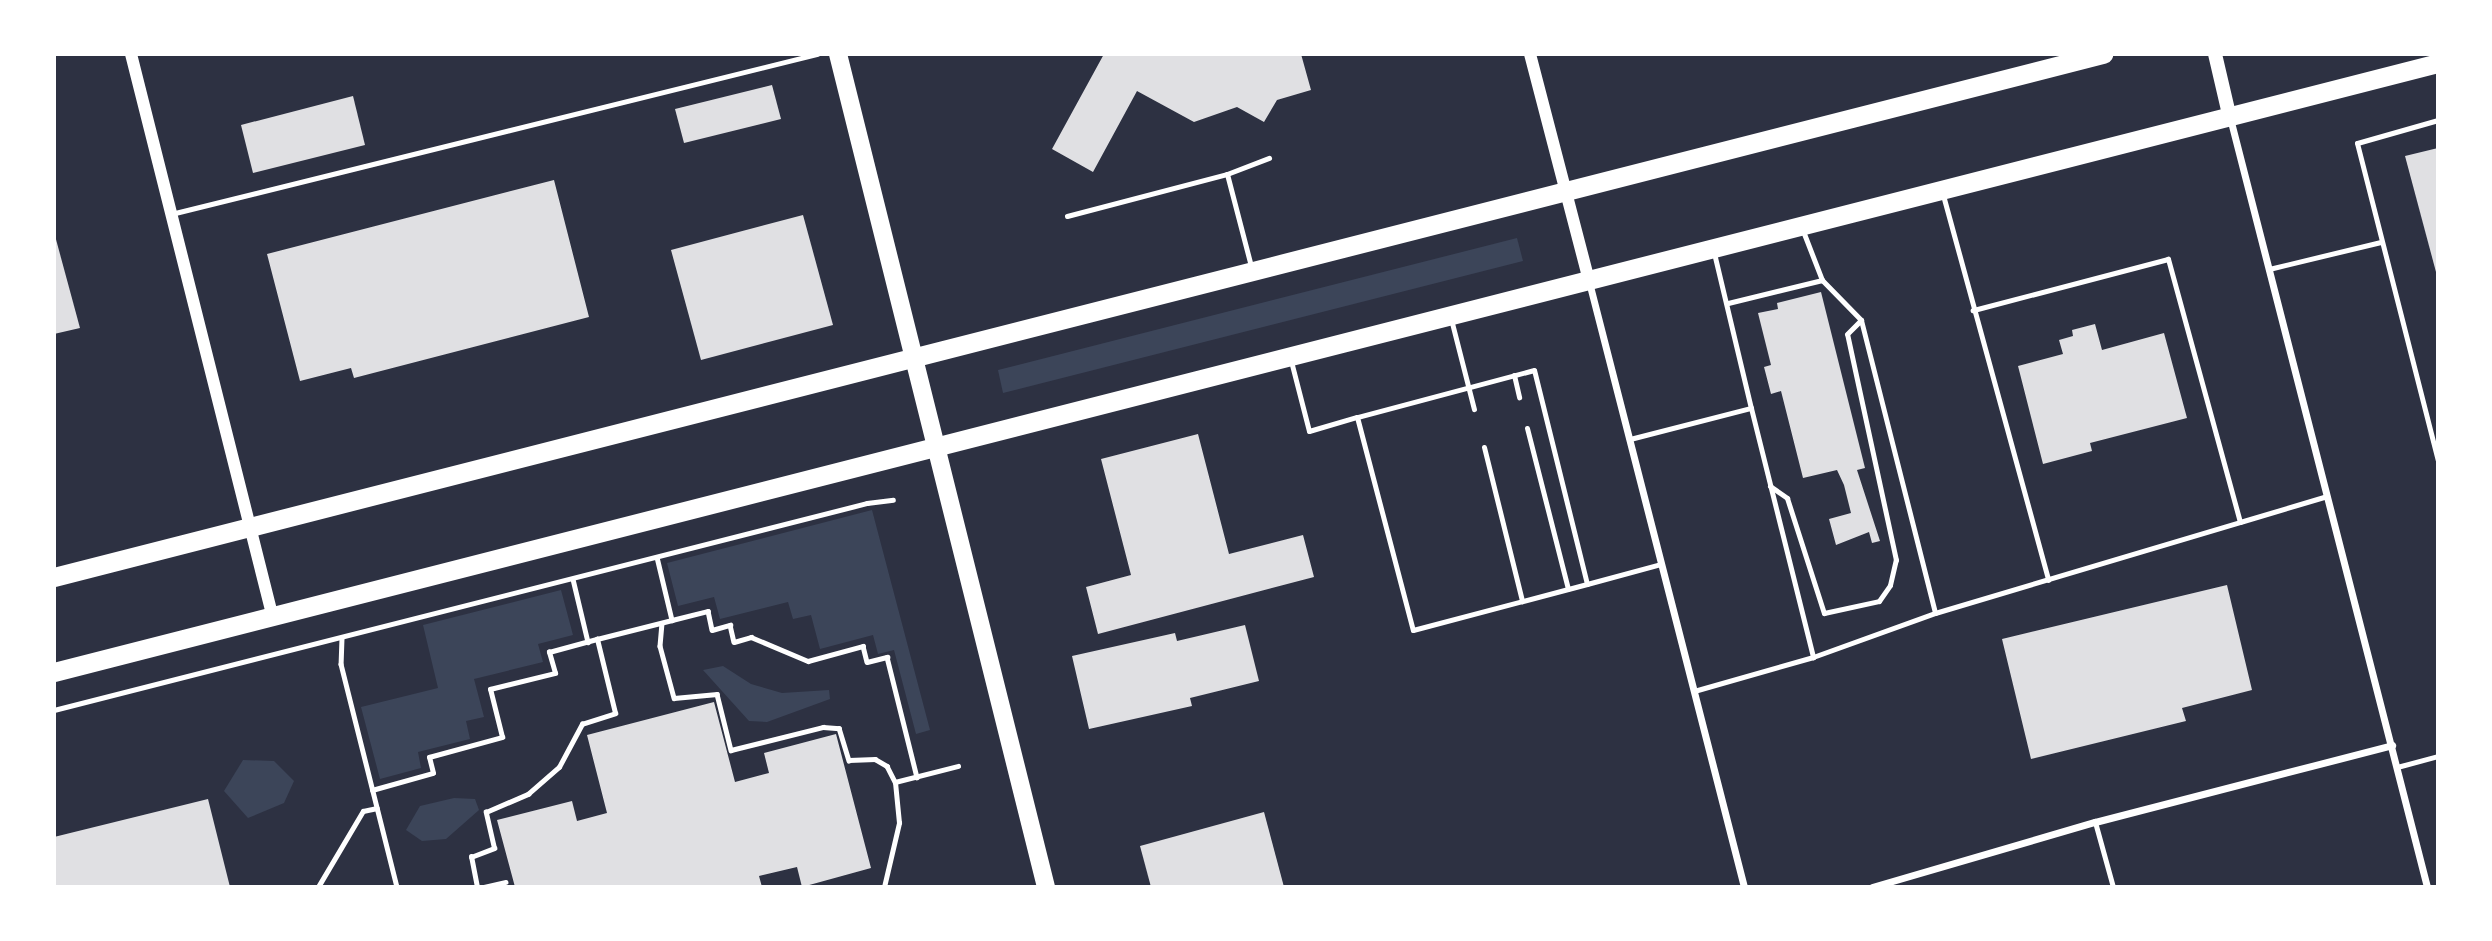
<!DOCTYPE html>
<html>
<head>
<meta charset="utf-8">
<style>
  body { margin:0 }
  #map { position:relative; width:2492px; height:941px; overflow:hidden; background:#2d3142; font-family:"IBM Plex Serif",serif }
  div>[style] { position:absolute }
  .green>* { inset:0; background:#3c4559 }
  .building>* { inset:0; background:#e0e0e3 }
  .path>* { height:4.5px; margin:-2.25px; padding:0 2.25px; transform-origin:2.25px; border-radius:2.25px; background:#fff }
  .service>* { height:5px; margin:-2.5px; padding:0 2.5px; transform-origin:2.5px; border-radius:2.5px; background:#fff }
  .minor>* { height:7px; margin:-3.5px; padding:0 3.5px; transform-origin:3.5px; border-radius:3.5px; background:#fff }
  .tertiary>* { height:12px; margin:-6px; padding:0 6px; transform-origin:6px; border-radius:6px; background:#fff }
  .secondary>* { height:14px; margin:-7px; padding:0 7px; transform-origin:7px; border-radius:7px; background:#fff }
  .primary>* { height:18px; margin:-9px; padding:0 9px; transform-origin:9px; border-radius:9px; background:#fff }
  .trunk>* { height:19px; margin:-9.5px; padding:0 9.5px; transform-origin:9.5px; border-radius:9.5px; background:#fff }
  span { translate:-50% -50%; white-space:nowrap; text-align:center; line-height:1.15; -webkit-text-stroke:7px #fff; paint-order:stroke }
  .frame { position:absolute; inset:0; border:56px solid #fff; pointer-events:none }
</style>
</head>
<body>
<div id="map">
  <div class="green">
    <i style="clip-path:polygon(1517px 238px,1523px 261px,1003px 393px,998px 370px)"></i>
    <i style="clip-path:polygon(872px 510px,930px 730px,916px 734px,894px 650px,878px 654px,873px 635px,820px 649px,811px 615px,793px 619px,788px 602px,720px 619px,714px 597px,678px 606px,667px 563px)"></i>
    <i style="clip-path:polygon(561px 590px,573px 635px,538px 644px,543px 662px,474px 679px,484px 717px,466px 721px,470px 739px,418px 752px,421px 768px,380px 779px,361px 707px,438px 688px,423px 625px)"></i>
    <i style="clip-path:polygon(723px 666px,751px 684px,782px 693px,829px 690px,830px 699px,767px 722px,749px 721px,703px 670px)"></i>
    <i style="clip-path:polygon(243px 760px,274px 761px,294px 781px,284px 803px,248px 818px,224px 791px)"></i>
    <i style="clip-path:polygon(454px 798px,475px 799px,479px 810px,446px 839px,422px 841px,406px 830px,420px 806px)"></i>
  </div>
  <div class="building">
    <i style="clip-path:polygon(1104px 54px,1301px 54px,1311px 90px,1277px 100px,1264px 122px,1237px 107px,1194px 122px,1137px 91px,1093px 172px,1052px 149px)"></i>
    <i style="clip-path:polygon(772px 85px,781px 119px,684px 143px,675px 109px)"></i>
    <i style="clip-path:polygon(353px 96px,365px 145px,253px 173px,241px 125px)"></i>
    <i style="clip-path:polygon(2438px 148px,2438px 271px,2436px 272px,2405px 156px)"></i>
    <i style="clip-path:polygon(554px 180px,589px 317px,354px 378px,351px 368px,300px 381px,267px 254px)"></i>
    <i style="clip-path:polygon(803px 215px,833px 325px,701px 360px,671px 250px)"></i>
    <i style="clip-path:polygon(54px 232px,80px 328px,54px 334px)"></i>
    <i style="clip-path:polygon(1821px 292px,1865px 468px,1857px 470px,1880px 541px,1872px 543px,1869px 532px,1836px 545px,1829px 519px,1851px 513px,1844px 485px,1837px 470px,1803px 478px,1781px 391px,1771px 394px,1764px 367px,1771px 365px,1758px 313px,1778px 309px,1777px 303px)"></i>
    <i style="clip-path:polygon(2095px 324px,2102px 350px,2164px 333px,2187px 418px,2090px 443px,2092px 451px,2043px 464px,2018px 366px,2063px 354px,2059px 340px,2073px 336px,2072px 330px)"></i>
    <i style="clip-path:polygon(1198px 434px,1229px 554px,1303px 535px,1314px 577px,1098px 634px,1086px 587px,1131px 575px,1101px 459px)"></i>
    <i style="clip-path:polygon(2227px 585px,2252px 690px,2182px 708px,2186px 721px,2031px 759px,2002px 639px)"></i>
    <i style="clip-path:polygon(1245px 625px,1259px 681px,1190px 698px,1192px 706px,1089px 729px,1072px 656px,1175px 633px,1177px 641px)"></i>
    <i style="clip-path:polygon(714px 702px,735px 782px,769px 773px,764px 753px,836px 734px,871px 868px,802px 887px,797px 867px,759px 876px,762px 887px,515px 887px,497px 820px,572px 801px,577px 821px,607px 813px,587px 735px)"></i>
    <i style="clip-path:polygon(208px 799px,230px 887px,54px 887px,54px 837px)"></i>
    <i style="clip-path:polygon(1264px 812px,1284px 887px,1151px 887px,1140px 846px)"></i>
  </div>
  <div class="path">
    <i style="left:657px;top:557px;width:65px;rotate:76.6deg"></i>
    <i style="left:573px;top:579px;width:65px;rotate:76.6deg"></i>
    <i style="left:662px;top:623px;width:23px;rotate:95deg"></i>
    <i style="left:660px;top:646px;width:54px;rotate:74.9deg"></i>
    <i style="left:674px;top:698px;width:43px;rotate:-5.3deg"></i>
    <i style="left:717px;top:694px;width:58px;rotate:76deg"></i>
    <i style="left:731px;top:750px;width:95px;rotate:-14deg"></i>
    <i style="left:823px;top:727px;width:16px;rotate:4deg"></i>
    <i style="left:839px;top:728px;width:34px;rotate:73deg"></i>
    <i style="left:849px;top:760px;width:26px;rotate:-2deg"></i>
    <i style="left:875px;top:759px;width:14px;rotate:30deg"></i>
    <i style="left:887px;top:766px;width:18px;rotate:63deg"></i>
    <i style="left:342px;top:638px;width:26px;rotate:92deg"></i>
    <i style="left:341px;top:664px;width:230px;rotate:75.9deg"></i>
    <i style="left:54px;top:710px;width:839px;rotate:-14.28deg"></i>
    <i style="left:867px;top:503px;width:26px;rotate:-7deg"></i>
    <i style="left:372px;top:790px;width:63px;rotate:-15.6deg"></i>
    <i style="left:433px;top:773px;width:16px;rotate:-104deg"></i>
    <i style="left:429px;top:757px;width:76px;rotate:-15.3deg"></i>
    <i style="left:502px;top:737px;width:49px;rotate:-104deg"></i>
    <i style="left:490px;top:689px;width:67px;rotate:-13.8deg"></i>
    <i style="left:555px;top:673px;width:22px;rotate:-106deg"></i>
    <i style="left:549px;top:652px;width:50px;rotate:-15.2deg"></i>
    <i style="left:318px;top:887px;width:88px;rotate:-59.4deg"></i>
    <i style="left:363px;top:811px;width:14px;rotate:-12deg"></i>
    <i style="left:477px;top:887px;width:31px;rotate:-101deg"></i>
    <i style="left:471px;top:857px;width:25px;rotate:-21deg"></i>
    <i style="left:494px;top:848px;width:37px;rotate:-103deg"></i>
    <i style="left:486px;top:812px;width:46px;rotate:-23.2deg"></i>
    <i style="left:528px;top:794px;width:41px;rotate:-41.1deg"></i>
    <i style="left:559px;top:767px;width:49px;rotate:-61.9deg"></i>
    <i style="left:582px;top:724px;width:35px;rotate:-18deg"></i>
    <i style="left:615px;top:713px;width:76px;rotate:-103.7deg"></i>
    <i style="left:597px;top:639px;width:77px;rotate:-14.2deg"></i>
    <i style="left:672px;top:620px;width:37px;rotate:-14deg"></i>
    <i style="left:708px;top:611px;width:19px;rotate:78deg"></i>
    <i style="left:712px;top:630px;width:19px;rotate:-16deg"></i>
    <i style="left:730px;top:625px;width:17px;rotate:77deg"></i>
    <i style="left:734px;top:642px;width:18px;rotate:-16deg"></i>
    <i style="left:751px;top:637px;width:62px;rotate:22.8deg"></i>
    <i style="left:808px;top:661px;width:57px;rotate:-15.3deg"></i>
    <i style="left:863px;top:646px;width:16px;rotate:76deg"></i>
    <i style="left:867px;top:662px;width:21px;rotate:-14deg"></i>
    <i style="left:887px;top:657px;width:124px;rotate:76deg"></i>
    <i style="left:484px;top:887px;width:22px;rotate:-13deg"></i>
    <i style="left:884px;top:887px;width:66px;rotate:-76.8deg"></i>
    <i style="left:899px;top:823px;width:41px;rotate:-95.6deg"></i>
    <i style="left:895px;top:782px;width:65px;rotate:-14.3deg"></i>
  </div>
  <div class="service">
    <i style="left:2438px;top:120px;width:84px;rotate:164.1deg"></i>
    <i style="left:2357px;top:143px;width:327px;rotate:75.7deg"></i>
    <i style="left:1227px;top:174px;width:95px;rotate:75.4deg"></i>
    <i style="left:1943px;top:195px;width:399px;rotate:74.7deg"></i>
    <i style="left:171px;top:214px;width:666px;rotate:-13.91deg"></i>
    <i style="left:1067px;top:216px;width:165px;rotate:-14.7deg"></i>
    <i style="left:1227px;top:174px;width:45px;rotate:-20.9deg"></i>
    <i style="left:1803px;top:231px;width:53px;rotate:68.8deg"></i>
    <i style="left:1822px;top:280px;width:56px;rotate:45.7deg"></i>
    <i style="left:1861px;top:320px;width:302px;rotate:75.8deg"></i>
    <i style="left:1714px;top:253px;width:159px;rotate:76.6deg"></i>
    <i style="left:2269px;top:269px;width:115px;rotate:-13.6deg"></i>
    <i style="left:1728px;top:303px;width:97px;rotate:-13.7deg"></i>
    <i style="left:1451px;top:319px;width:93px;rotate:75.7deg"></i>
    <i style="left:1291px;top:361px;width:72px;rotate:75.6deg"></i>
    <i style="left:1309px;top:431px;width:50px;rotate:-16.3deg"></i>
    <i style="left:1514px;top:375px;width:23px;rotate:77deg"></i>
    <i style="left:1527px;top:428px;width:166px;rotate:75.7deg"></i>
    <i style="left:1630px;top:439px;width:125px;rotate:-14.4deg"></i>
    <i style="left:1751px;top:408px;width:257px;rotate:76deg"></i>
    <i style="left:1484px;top:447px;width:159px;rotate:76.1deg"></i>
    <i style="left:1770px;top:486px;width:21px;rotate:35deg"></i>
    <i style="left:1787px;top:498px;width:121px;rotate:72.2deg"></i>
    <i style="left:1824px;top:613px;width:56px;rotate:-12.3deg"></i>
    <i style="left:1879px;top:601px;width:19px;rotate:-55deg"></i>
    <i style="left:1890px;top:585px;width:26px;rotate:-77deg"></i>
    <i style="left:1896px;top:560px;width:231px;rotate:-102.2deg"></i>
    <i style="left:1847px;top:334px;width:20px;rotate:-45deg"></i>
    <i style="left:2240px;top:522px;width:91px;rotate:-16.6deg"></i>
    <i style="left:1587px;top:584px;width:220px;rotate:-103.9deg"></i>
    <i style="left:1534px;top:370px;width:183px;rotate:165.1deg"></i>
    <i style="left:1357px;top:417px;width:220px;rotate:75.3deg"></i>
    <i style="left:1413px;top:630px;width:180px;rotate:-14.8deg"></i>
    <i style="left:1587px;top:584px;width:77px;rotate:-15.1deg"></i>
    <i style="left:1694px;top:691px;width:124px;rotate:-15.9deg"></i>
    <i style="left:1813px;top:657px;width:130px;rotate:-19.8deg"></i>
    <i style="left:1935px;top:613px;width:318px;rotate:-16.6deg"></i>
    <i style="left:2240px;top:522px;width:273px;rotate:-105.3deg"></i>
    <i style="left:2168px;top:259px;width:202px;rotate:165.3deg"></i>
    <i style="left:2397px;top:767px;width:42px;rotate:-15deg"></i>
    <i style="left:2095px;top:822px;width:67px;rotate:74.5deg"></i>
  </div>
  <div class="minor">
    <i style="left:2230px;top:118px;width:794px;rotate:75.63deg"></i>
    <i style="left:1589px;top:282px;width:625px;rotate:75.63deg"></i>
    <i style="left:1872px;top:887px;width:232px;rotate:-16.3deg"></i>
    <i style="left:2095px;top:822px;width:307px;rotate:-14.5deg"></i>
  </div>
  <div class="tertiary">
    <i style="left:131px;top:54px;width:582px;rotate:75.87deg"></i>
    <i style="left:1530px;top:54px;width:235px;rotate:75.4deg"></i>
  </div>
  <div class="secondary">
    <i style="left:2215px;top:54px;width:62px;rotate:76.9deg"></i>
  </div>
  <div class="primary">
    <i style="left:838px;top:54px;width:859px;rotate:75.98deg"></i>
  </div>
  <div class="trunk">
    <i style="left:54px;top:577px;width:2115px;rotate:-14.32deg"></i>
    <i style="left:54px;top:672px;width:2461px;rotate:-14.33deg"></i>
  </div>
  <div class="frame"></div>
</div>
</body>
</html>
